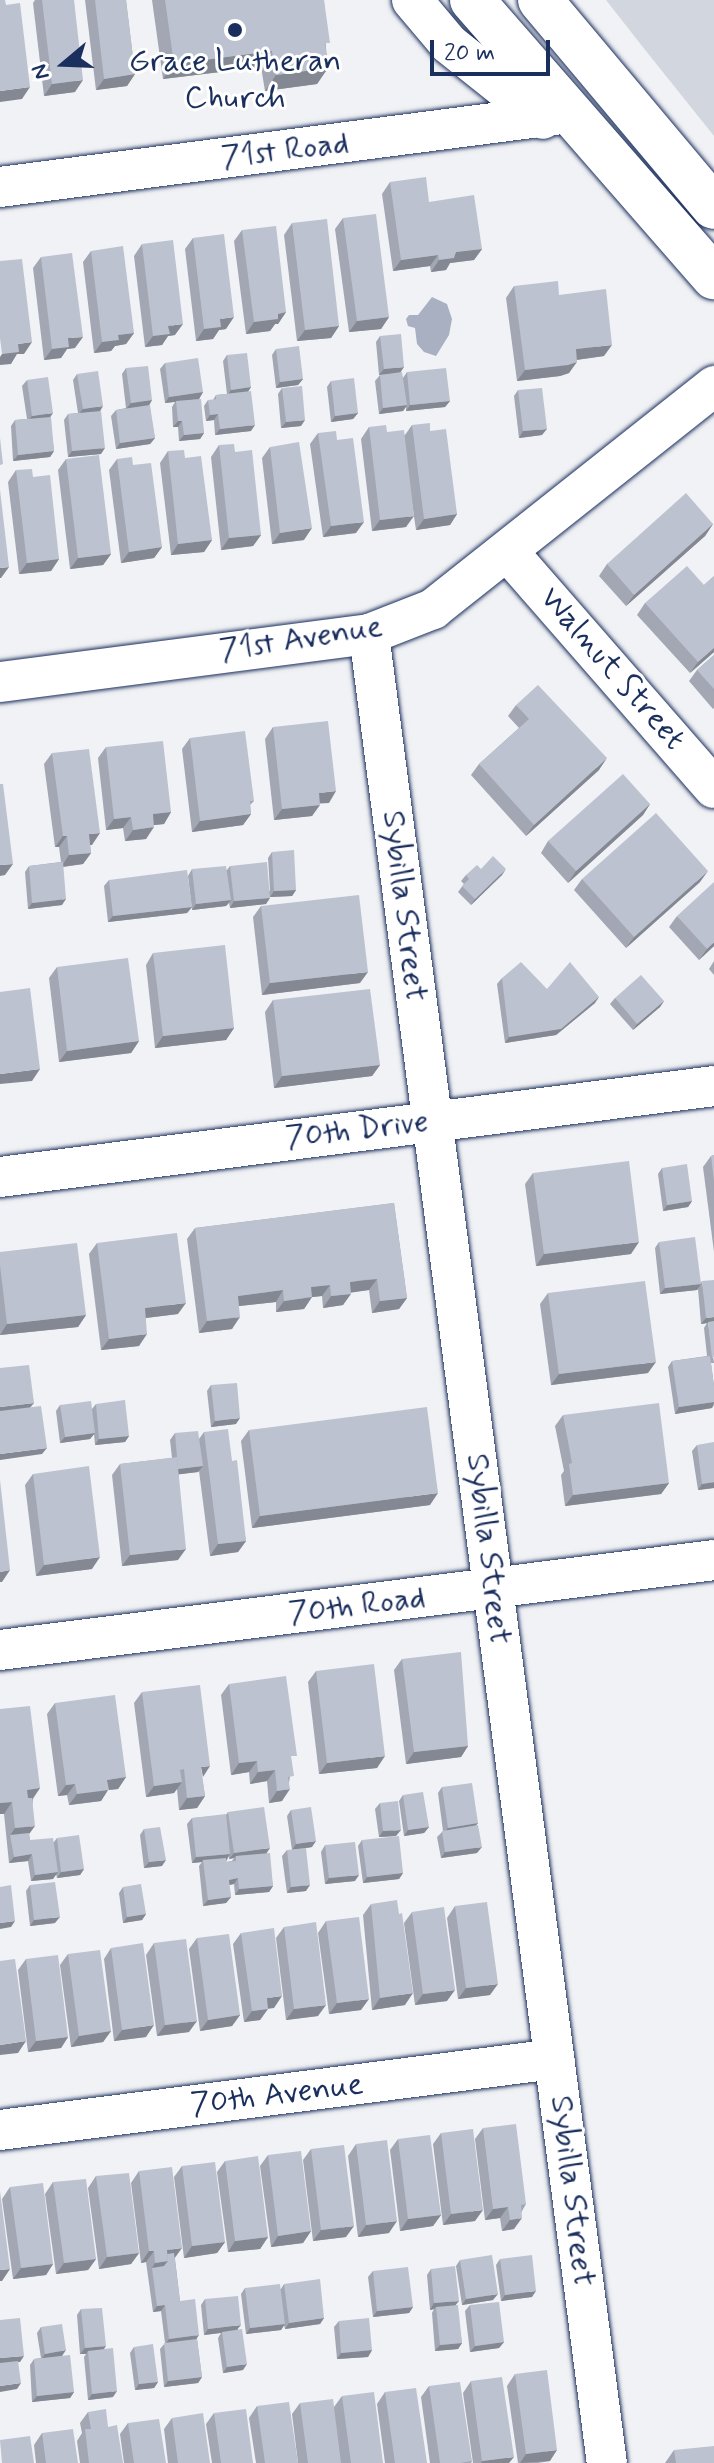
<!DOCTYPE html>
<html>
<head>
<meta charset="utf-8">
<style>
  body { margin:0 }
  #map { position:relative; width:714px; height:2463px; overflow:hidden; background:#f1f2f5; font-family:Mynerve,sans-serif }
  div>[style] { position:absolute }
  .green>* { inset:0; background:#d2d6df }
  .water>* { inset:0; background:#a8b0c2 }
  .roads { filter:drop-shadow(0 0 2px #1b2f5e) drop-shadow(0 0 2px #1b2f5e) }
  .minor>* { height:40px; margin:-20px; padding:0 20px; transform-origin:20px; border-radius:20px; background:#fff }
  .major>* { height:44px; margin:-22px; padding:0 22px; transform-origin:22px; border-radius:22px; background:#fff }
  .wall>* { inset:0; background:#a2a7b3 }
  .shaded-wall>* { inset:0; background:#848892 }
  .building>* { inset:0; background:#bcc2d0 }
  .dots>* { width:22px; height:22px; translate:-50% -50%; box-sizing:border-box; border:4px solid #fff; border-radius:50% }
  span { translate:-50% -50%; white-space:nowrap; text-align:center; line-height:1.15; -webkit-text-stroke:6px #fff; paint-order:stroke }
  .poi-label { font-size:32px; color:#1b2f5e }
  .street-label { font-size:32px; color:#1b2f5e }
  .north { position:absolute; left:24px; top:24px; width:80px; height:80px; -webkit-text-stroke:6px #fff; paint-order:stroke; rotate:251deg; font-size:22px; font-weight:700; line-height:32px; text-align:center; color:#1b2f5e }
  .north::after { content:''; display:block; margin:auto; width:28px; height:36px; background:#1b2f5e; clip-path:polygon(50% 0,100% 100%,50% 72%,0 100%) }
  .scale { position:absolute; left:430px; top:40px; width:120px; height:36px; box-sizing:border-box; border:4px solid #1b2f5e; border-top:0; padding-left:10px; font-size:24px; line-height:28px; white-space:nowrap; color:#1b2f5e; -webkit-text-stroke:6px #fff; paint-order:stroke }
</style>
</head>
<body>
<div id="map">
  <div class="green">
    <i style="clip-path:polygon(606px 0,714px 0,714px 136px,642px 46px)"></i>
  </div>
  <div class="water">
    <i style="clip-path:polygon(432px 297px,447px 304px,452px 319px,449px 335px,436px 356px,424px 352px,417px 344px,415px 328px,408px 326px,406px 319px,409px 315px,418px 315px)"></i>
  </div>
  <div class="roads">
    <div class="minor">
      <i style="left:412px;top:0;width:57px;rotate:49.9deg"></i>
      <i style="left:449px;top:44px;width:120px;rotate:38.6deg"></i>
      <i style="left:0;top:187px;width:575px;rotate:-7.4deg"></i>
      <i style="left:508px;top:552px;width:313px;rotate:48.9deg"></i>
      <i style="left:369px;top:634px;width:1844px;rotate:82.59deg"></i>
      <i style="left:0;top:682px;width:372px;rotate:-7.4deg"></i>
      <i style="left:369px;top:634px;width:69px;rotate:-21.3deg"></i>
      <i style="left:433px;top:609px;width:359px;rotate:-38.4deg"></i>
      <i style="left:0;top:1177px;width:720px;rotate:-7.26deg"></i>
      <i style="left:0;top:1650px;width:720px;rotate:-7.18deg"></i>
      <i style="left:0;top:2130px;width:559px;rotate:-7.3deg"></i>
    </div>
    <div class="major">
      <i style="left:472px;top:0;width:368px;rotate:48.9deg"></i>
      <i style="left:540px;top:0;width:270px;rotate:50deg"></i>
    </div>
  </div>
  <div class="wall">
    <i style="clip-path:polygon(35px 0,74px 0,75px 92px,44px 96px,33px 3px)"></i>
    <i style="clip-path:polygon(85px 0,126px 0,135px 74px,127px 86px,96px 90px)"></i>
    <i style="clip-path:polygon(152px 0,324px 0,326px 48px,328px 68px,317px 84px,265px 91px,261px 67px,163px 79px)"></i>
    <i style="clip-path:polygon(390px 182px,429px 202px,482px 249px,474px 260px,450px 263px,446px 270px,431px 272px,430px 266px,393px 271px,382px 194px)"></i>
    <i style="clip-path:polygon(343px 218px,389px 317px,381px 329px,349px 332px,335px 229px)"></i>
    <i style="clip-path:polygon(292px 223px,339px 326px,331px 338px,297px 341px,284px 235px)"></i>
    <i style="clip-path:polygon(242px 230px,286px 312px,278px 324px,275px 324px,270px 331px,246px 334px,234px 241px)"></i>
    <i style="clip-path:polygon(193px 238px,226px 329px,219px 330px,213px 339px,196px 341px,185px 249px)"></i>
    <i style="clip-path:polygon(142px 244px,175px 335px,168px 336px,162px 345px,145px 347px,134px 256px)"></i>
    <i style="clip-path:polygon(91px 251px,134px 333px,126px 344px,115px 346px,111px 351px,94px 353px,83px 262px)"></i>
    <i style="clip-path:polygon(41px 257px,75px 348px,67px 349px,61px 358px,44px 360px,33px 268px)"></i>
    <i style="clip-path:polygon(514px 286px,559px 295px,604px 356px,577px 360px,569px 373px,560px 376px,517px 381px,506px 298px)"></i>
    <i style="clip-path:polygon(380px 336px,403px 378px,407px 372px,450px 401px,445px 407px,406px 411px,406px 407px,403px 411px,379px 414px,375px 381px,380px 375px,393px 373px,379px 375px,376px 342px)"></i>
    <i style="clip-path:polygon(276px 349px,303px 379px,298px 385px,276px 388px,272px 355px)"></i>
    <i style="clip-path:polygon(227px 355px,251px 387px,248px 392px,251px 431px,215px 435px,214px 420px,206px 421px,204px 406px,208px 400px,213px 400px,216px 395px,227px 394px,223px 361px)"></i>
    <i style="clip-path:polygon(165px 363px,203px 392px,199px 399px,204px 433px,200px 439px,179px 441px,178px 427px,173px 427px,172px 407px,175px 402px,165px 403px,160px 369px)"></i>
    <i style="clip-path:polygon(126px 368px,152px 400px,149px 406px,155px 438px,150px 444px,116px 449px,111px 416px,116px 410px,126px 408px,122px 374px)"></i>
    <i style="clip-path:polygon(77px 374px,100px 411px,101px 454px,68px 457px,64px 420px,68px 414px,78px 413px,73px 380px)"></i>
    <i style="clip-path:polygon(27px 380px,50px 417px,54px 451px,50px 457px,13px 461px,11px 426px,15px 420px,27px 419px,22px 386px)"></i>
    <i style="clip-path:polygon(331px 381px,358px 413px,353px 419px,331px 422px,327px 387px)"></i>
    <i style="clip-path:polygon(282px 388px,301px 426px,281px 428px,278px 394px)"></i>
    <i style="clip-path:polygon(518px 390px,542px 435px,519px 438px,514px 396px)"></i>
    <i style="clip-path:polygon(412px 425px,430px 431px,457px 514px,450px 525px,416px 530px,412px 503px,406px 527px,372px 531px,361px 439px,369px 427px,387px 432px,405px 435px)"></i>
    <i style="clip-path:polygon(318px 433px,337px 440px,356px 533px,323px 537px,310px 444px)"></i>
    <i style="clip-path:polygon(219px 445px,235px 452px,261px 535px,253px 546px,221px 550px,211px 457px)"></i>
    <i style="clip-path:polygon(270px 447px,304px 540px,272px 544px,262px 458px)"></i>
    <i style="clip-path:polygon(168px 451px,185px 458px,212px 540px,204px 552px,171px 555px,160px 463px)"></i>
    <i style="clip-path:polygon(66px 459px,111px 554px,103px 565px,70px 569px,58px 470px)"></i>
    <i style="clip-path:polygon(117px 459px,133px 465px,162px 547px,154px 558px,121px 563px,109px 470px)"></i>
    <i style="clip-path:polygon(16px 470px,33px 477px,59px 559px,51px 571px,19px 574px,8px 482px)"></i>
    <i style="clip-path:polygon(713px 524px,705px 536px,626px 606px,599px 576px,607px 564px)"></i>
    <i style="clip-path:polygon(714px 576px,714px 652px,690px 673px,637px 615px,645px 603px,704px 585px)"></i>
    <i style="clip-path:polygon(714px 655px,714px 708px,713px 709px,689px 681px,697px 670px)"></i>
    <i style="clip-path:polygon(516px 705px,599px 770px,526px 836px,471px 775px,479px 764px,519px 728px,508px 716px)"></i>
    <i style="clip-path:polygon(273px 727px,329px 803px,320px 803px,312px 816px,274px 820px,265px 739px)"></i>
    <i style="clip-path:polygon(190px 738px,254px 801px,250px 805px,251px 814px,243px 825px,192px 832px,182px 749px)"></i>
    <i style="clip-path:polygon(106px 747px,171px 812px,164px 824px,154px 825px,146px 839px,125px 841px,123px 828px,106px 830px,98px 758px)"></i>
    <i style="clip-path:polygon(52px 753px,92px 845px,90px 845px,91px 853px,83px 864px,63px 867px,62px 905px,28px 909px,25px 872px,29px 866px,61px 862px,59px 847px,55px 847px,44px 764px)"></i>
    <i style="clip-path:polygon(650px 804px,643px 815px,568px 883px,541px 853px,548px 841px)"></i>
    <i style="clip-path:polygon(272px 852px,296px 890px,292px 896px,270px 897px,266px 904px,230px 908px,229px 903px,226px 906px,192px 910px,188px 876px,192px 869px,227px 870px,230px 866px,270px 891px,268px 858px)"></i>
    <i style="clip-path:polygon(481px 869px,502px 875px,471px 905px,458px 892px,464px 884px,461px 881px,466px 875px)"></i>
    <i style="clip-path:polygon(582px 879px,700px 882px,626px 948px,574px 890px)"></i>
    <i style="clip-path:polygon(109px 880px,192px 907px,187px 913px,108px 922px,104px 886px)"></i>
    <i style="clip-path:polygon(261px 906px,360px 983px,262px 995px,253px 917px)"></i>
    <i style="clip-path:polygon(677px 916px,714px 946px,699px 960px,669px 927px)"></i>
    <i style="clip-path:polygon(153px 953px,234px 1028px,226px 1040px,155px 1048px,146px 965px)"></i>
    <i style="clip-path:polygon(714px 961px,714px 975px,709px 969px)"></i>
    <i style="clip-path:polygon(57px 967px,139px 1041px,131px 1053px,59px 1062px,49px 978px)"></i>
    <i style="clip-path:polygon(502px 978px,547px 989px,595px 1003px,556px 1035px,505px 1043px,497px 984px)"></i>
    <i style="clip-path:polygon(615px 998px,664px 1001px,660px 1007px,633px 1030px,610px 1004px)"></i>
    <i style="clip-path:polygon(273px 1000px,380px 1065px,372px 1076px,274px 1088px,265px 1012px)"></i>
    <i style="clip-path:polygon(714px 1155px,714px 1252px,703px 1167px,711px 1156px)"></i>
    <i style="clip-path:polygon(662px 1168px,692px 1201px,688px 1207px,663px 1211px,658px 1174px)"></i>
    <i style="clip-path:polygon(533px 1173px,631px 1254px,536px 1266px,525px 1184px)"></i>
    <i style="clip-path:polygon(394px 1203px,407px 1298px,399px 1309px,372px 1313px,369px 1290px,351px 1292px,343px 1305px,323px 1308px,322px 1296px,312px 1297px,304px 1309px,276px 1312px,276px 1302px,239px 1306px,232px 1329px,199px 1333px,187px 1239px,195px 1228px)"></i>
    <i style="clip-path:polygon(659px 1242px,701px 1283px,702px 1281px,714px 1363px,711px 1363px,714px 1386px,714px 1405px,712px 1408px,675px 1414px,668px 1367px,672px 1361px,707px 1356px,704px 1328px,707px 1323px,701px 1324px,698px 1289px,697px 1290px,660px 1294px,655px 1248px)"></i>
    <i style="clip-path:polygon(97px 1243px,178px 1314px,146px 1318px,139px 1346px,101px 1350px,89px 1254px)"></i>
    <i style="clip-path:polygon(0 1252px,86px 1315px,78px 1327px,0 1335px)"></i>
    <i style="clip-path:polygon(548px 1293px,648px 1373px,551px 1385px,540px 1304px)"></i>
    <i style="clip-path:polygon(211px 1385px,236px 1424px,211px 1427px,207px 1391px)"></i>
    <i style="clip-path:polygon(96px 1404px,129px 1436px,125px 1442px,95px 1445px,94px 1434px,90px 1439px,60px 1443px,56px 1411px,60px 1405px,92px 1409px)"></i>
    <i style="clip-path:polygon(563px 1415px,669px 1483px,661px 1494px,565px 1506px,561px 1475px,564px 1471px,555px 1426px)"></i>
    <i style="clip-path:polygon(249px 1430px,430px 1505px,252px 1528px,241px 1441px)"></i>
    <i style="clip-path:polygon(204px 1432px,232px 1461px,246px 1541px,238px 1552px,210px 1556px,199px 1471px,198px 1472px,179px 1474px,178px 1560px,122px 1566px,112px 1475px,120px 1464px,172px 1458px,170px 1440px,175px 1433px,199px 1439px)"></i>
    <i style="clip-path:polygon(697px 1445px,714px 1488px,698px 1490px,692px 1451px)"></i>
    <i style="clip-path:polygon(33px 1474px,92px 1569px,36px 1576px,25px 1485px)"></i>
    <i style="clip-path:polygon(402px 1659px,468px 1746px,461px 1757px,406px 1764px,394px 1670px)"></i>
    <i style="clip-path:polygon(316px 1671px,377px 1768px,319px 1774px,308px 1682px)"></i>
    <i style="clip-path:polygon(229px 1684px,292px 1762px,289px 1783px,282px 1801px,269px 1803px,267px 1781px,250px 1784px,249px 1772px,231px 1775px,221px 1695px)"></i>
    <i style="clip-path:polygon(142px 1692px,202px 1777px,205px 1796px,197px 1808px,179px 1810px,177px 1789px,174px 1793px,146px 1797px,134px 1703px)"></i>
    <i style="clip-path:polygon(55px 1703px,126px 1777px,118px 1789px,108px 1790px,101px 1801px,69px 1805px,67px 1795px,58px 1796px,47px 1714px)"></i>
    <i style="clip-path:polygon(0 1709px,40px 1788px,33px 1799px,29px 1834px,30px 1840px,54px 1842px,57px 1838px,84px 1869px,80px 1875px,57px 1878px,56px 1874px,53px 1879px,31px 1881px,28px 1861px,9px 1863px,4px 1814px,0 1814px)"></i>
    <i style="clip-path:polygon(442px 1787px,478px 1823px,476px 1825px,477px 1853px,441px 1858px,437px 1837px,443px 1831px,438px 1793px)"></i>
    <i style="clip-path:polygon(403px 1795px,429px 1827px,424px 1833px,404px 1836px,399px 1801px)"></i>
    <i style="clip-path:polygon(380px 1803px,396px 1836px,379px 1837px,375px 1809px)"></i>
    <i style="clip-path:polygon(291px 1810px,312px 1847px,302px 1849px,306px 1891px,287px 1893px,282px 1856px,287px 1850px,292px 1850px,287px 1816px)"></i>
    <i style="clip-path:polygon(evenodd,228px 1812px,267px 1853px,273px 1886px,269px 1892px,235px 1895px,234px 1884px,229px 1885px,231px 1897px,226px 1903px,203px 1906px,199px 1866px,202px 1862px,192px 1863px,187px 1824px,192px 1818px,226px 1815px,228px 1812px,229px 1856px,229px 1859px,234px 1858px,232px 1861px,226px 1862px,229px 1856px)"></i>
    <i style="clip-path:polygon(144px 1829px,162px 1866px,144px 1868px,140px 1835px)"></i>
    <i style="clip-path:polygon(362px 1840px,403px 1873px,399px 1879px,363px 1883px,358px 1846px)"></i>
    <i style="clip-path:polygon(325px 1845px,355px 1881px,325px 1884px,321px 1852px)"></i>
    <i style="clip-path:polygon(30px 1885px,55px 1923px,30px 1926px,26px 1891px)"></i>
    <i style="clip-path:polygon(123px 1887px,146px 1914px,142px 1920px,123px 1923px,119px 1893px)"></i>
    <i style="clip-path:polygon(371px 1904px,405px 2005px,372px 2010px,363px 1915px)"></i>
    <i style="clip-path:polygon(455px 1906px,490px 1995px,458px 1999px,447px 1918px)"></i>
    <i style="clip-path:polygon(412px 1912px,447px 2001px,415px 2005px,404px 1923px)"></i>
    <i style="clip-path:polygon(326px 1921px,361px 2010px,329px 2014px,318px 1933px)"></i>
    <i style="clip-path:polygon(284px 1927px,318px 2016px,286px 2020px,276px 1938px)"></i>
    <i style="clip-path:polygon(241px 1933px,274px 2008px,268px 2008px,260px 2020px,244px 2022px,233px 1944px)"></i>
    <i style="clip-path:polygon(197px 1938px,240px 2015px,232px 2026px,200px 2031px,189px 1949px)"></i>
    <i style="clip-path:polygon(154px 1943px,189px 2032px,157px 2036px,146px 1955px)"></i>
    <i style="clip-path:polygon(111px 1948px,146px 2037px,114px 2041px,104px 1959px)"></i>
    <i style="clip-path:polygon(68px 1954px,111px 2031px,103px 2042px,71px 2047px,60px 1965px)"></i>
    <i style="clip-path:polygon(26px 1959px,68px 2037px,61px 2048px,28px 2052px,18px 1970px)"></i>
    <i style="clip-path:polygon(483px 2128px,526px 2204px,522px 2211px,514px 2229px,502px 2231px,500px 2218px,485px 2220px,475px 2139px)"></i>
    <i style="clip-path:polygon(441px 2133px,475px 2221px,443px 2225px,433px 2144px)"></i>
    <i style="clip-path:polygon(398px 2139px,441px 2215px,433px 2226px,400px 2231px,390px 2150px)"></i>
    <i style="clip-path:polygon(356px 2144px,389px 2233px,358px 2237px,348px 2156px)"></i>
    <i style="clip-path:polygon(311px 2149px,346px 2237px,313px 2241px,303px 2160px)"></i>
    <i style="clip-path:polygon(268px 2155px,311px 2231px,303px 2243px,271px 2247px,260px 2166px)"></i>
    <i style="clip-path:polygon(225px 2161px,268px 2237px,260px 2249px,228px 2252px,217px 2172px)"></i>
    <i style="clip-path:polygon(182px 2166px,225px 2242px,217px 2253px,184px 2258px,174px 2177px)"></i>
    <i style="clip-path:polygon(139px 2171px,175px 2259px,180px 2301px,197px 2339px,202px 2377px,198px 2383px,164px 2387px,160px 2349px,165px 2343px,161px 2311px,153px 2312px,146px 2262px,141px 2263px,131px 2183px)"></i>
    <i style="clip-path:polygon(96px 2176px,139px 2253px,131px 2264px,99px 2269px,88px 2188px)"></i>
    <i style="clip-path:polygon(53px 2182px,96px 2259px,88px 2270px,56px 2274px,45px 2194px)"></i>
    <i style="clip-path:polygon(10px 2187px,53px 2264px,46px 2275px,13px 2279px,2px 2199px)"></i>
    <i style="clip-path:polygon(500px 2259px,532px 2297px,501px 2301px,496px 2265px)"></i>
    <i style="clip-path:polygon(460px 2260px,493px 2300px,462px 2305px,456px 2266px)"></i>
    <i style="clip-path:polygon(431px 2269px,456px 2305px,462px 2343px,458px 2349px,435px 2351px,432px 2313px,434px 2309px,430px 2310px,427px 2275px)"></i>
    <i style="clip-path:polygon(373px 2271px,413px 2307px,409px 2313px,373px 2317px,368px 2277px)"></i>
    <i style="clip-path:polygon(284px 2284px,324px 2318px,320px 2324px,285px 2329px,284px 2325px,281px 2330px,246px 2334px,241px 2294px,245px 2288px,281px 2289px)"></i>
    <i style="clip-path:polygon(205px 2299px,238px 2329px,243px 2370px,223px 2373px,218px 2338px,221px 2333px,204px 2335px,201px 2305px)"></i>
    <i style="clip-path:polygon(470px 2305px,504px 2342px,499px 2348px,470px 2352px,465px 2311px)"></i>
    <i style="clip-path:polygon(81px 2309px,104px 2349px,113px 2397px,88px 2400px,84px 2357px,86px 2354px,80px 2354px,77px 2315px)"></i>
    <i style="clip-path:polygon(339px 2321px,372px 2350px,368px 2357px,337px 2359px,334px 2327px)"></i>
    <i style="clip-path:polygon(41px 2327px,62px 2356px,74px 2392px,70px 2398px,32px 2402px,30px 2365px,34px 2359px,41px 2358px,37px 2333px)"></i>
    <i style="clip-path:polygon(134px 2347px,158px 2382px,154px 2388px,135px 2390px,130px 2353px)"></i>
    <i style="clip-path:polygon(515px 2374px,550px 2461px,538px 2463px,518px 2463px,507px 2386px)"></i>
    <i style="clip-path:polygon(471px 2381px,509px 2463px,473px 2463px,463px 2393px)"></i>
    <i style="clip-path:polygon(429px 2386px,472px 2461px,471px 2463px,430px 2463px,421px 2397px)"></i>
    <i style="clip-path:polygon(385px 2392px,427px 2463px,385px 2463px,377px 2404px)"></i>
    <i style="clip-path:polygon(342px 2396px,383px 2463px,298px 2463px,292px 2414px,300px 2403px,334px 2407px)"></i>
    <i style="clip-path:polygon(257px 2406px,298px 2463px,256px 2463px,249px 2418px)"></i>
    <i style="clip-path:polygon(88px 2412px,108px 2427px,123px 2463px,80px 2463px,77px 2441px,82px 2433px,80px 2423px)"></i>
    <i style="clip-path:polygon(214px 2413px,253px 2463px,212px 2463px,206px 2424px)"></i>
    <i style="clip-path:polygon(172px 2418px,210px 2463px,168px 2463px,164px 2429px)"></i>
    <i style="clip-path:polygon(128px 2423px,166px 2463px,124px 2463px,120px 2434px)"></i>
    <i style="clip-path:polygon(42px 2433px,78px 2463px,36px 2463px,34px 2445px)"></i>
    <i style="clip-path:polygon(674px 2450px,714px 2463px,665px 2463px)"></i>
  </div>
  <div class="shaded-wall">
    <i style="clip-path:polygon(272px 51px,261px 67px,163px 79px,174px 64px)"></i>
    <i style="clip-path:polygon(328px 68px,317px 84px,265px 91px,276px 75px)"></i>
    <i style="clip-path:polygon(135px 74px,127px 86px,96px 90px,104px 79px)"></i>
    <i style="clip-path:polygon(83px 80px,75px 92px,44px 96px,52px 84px)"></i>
    <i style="clip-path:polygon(30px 87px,22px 99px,0 102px,0 91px)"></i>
    <i style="clip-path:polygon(482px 249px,474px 260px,450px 263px,446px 270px,431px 272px,439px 260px,456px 252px)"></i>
    <i style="clip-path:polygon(438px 255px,430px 266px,393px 271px,401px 260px)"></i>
    <i style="clip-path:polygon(286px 312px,278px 324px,275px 324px,270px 331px,246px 334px,254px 322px,278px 314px)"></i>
    <i style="clip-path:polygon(234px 317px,226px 329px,219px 330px,213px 339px,196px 341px,204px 329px,220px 319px)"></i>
    <i style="clip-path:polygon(389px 317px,381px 329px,349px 332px,357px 321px)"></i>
    <i style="clip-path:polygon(183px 324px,175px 335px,168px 336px,162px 345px,145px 347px,153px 336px,168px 326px)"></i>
    <i style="clip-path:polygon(339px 326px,331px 338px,297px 341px,305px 330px)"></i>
    <i style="clip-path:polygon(134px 333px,126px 344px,115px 346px,111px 351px,94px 353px,102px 342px,118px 335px)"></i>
    <i style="clip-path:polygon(83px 337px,75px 348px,67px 349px,61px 358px,44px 360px,52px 349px,68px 338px)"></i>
    <i style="clip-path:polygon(32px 342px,24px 354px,17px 354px,11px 364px,0 365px,0 357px,2px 354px,18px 344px)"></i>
    <i style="clip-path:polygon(612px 345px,604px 356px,568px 361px,576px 349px)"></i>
    <i style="clip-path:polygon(577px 362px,569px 373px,560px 376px,517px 381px,525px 370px)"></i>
    <i style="clip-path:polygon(404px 367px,400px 373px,379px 375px,384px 369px)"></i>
    <i style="clip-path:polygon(303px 379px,298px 385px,276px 388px,280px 382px)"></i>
    <i style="clip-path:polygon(251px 387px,247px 393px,227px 396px,231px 390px)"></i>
    <i style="clip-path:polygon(203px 392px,199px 399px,165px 403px,169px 397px)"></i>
    <i style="clip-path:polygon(152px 400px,148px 406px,126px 409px,131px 403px)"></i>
    <i style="clip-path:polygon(450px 401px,445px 407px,406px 411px,410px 405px)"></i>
    <i style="clip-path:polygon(407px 405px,403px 411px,379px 414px,383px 408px)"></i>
    <i style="clip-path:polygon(103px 406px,99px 413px,78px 415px,83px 409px)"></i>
    <i style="clip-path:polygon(53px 413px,49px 419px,27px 422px,32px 416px)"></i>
    <i style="clip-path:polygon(358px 413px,353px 419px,331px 422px,335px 416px)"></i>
    <i style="clip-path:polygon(218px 414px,214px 420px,206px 421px,210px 415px)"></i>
    <i style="clip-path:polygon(305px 420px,301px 426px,281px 428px,286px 422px)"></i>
    <i style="clip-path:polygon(178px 421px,182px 421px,178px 427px,173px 427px)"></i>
    <i style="clip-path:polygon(255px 425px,251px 431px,215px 435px,220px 429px)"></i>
    <i style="clip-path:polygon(547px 429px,542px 435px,519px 438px,523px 431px)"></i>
    <i style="clip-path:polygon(204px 433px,200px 439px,179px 441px,184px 435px)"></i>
    <i style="clip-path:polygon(155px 438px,150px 444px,116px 449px,120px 443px)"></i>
    <i style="clip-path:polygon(105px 448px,101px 454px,68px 457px,72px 451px)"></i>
    <i style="clip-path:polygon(54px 451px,50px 457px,13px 461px,18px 455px)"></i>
    <i style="clip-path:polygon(457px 514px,450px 525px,416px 530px,424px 519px)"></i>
    <i style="clip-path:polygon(414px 516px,406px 527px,372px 531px,380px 520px)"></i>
    <i style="clip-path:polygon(364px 522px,356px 533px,323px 537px,331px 526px)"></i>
    <i style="clip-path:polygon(713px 524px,705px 536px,626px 606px,634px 595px)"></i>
    <i style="clip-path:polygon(312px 528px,304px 540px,272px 544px,280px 533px)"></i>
    <i style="clip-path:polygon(261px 535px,253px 546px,221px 550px,229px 538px)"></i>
    <i style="clip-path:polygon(212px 540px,204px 552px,171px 555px,178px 544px)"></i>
    <i style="clip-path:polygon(162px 547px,154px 558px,121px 563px,129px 552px)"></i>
    <i style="clip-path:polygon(111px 554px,103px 565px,70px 569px,78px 558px)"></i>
    <i style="clip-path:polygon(59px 559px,51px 571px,19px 574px,27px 563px)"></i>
    <i style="clip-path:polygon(9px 567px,1px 578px,0 578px,0 568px)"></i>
    <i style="clip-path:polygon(714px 648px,714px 652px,690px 673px,698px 662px)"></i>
    <i style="clip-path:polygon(607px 758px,599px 770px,526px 836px,534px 825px)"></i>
    <i style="clip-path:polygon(336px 791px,329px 803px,311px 804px,319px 793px)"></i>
    <i style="clip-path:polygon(650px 804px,643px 815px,568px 883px,576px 871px)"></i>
    <i style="clip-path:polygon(320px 805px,312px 816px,274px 820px,282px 809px)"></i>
    <i style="clip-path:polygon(171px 812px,164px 824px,145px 826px,153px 814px)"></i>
    <i style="clip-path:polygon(251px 814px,243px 825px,192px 832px,200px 821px)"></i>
    <i style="clip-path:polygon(131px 817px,123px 828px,106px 830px,114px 819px)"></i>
    <i style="clip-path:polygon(154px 827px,146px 839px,125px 841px,133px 830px)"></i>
    <i style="clip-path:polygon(100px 833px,92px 845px,81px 846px,89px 834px)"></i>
    <i style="clip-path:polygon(63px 836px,67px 836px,59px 847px,55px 847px)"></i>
    <i style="clip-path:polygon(91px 853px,83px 864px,61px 867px,69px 855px)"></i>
    <i style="clip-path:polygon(13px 864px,5px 875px,0 876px,0 865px)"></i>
    <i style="clip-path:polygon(506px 869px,502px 875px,471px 905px,475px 899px)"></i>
    <i style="clip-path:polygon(708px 871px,700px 882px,626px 948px,634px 937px)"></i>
    <i style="clip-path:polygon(296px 890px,292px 896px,270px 897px,274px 891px)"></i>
    <i style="clip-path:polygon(270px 898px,266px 904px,230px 908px,234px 901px)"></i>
    <i style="clip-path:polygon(66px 899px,62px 905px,28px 909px,32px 903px)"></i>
    <i style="clip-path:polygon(231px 900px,226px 906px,192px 910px,196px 904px)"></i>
    <i style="clip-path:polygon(192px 907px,187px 913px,108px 922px,113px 916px)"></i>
    <i style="clip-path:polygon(714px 942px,714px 946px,699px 960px,707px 949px)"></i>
    <i style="clip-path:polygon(368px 972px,360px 983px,262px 995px,270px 983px)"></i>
    <i style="clip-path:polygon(599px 997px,595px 1003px,556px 1035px,505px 1043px,509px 1037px)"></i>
    <i style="clip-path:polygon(664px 1001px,660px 1007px,633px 1030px,637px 1024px)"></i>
    <i style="clip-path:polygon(234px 1028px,226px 1040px,155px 1048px,163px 1036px)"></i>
    <i style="clip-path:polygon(139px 1041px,131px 1053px,59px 1062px,67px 1051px)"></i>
    <i style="clip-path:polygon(380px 1065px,372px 1076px,274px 1088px,282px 1076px)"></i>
    <i style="clip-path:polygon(40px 1069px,32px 1081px,0 1084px,0 1074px)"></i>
    <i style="clip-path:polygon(692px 1201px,688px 1207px,663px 1211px,667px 1205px)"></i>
    <i style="clip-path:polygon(639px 1242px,631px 1254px,536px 1266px,544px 1254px)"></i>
    <i style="clip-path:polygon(377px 1279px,369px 1290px,342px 1294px,350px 1282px)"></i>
    <i style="clip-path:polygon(701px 1284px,697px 1290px,660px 1294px,665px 1288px)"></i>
    <i style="clip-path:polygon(330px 1285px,322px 1296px,303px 1298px,311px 1287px)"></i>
    <i style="clip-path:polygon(283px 1290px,276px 1302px,230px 1307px,238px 1296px)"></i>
    <i style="clip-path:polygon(351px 1294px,343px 1305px,323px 1308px,331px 1296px)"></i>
    <i style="clip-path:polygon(312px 1297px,304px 1309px,276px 1312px,284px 1301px)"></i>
    <i style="clip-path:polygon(407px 1298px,399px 1309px,372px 1313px,380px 1301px)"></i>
    <i style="clip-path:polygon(186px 1303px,178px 1314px,137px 1319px,145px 1308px)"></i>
    <i style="clip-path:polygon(86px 1315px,78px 1327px,0 1335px,7px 1324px)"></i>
    <i style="clip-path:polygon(240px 1317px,232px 1329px,199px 1333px,207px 1321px)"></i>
    <i style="clip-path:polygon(714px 1317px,714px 1322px,701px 1324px,706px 1318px)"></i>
    <i style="clip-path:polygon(147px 1334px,139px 1346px,101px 1350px,109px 1339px)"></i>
    <i style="clip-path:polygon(656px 1362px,648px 1373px,551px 1385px,559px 1374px)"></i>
    <i style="clip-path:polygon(714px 1402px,712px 1408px,675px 1414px,679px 1407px)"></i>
    <i style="clip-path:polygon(34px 1403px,29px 1409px,0 1412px,0 1407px)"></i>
    <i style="clip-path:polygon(240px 1418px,236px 1424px,211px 1427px,215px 1421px)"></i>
    <i style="clip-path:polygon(95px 1433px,90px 1439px,60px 1443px,65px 1437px)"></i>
    <i style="clip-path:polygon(129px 1436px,125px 1442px,95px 1445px,99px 1439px)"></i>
    <i style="clip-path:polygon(47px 1448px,42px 1454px,0 1460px,0 1454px)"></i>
    <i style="clip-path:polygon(203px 1466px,198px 1472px,174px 1475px,178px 1469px)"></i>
    <i style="clip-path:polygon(714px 1482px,714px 1488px,698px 1490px,702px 1484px)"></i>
    <i style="clip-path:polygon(669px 1483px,661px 1494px,565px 1506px,573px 1495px)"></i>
    <i style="clip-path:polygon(438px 1493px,430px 1505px,252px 1528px,260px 1516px)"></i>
    <i style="clip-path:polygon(246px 1541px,238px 1552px,210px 1556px,218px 1544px)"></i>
    <i style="clip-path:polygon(186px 1549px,178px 1560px,122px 1566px,130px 1555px)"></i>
    <i style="clip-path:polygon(100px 1557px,92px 1569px,36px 1576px,44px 1565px)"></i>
    <i style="clip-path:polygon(10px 1570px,2px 1582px,0 1582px,0 1572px)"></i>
    <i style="clip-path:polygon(468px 1746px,461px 1757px,406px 1764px,414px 1752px)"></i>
    <i style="clip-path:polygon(385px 1756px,377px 1768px,319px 1774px,327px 1763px)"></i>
    <i style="clip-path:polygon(257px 1761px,249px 1772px,231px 1775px,239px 1763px)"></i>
    <i style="clip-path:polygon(210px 1766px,203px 1777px,201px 1767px)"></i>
    <i style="clip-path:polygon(275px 1770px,267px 1781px,250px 1784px,258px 1772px)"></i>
    <i style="clip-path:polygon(126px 1777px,118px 1789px,108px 1790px,101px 1801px,69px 1805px,77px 1794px,107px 1780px)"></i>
    <i style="clip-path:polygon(182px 1782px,174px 1793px,146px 1797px,154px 1786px)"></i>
    <i style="clip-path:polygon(75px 1784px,67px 1795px,58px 1796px,66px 1785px)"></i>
    <i style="clip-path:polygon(40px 1788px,32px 1799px,19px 1801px,27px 1790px)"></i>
    <i style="clip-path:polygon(290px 1789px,282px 1801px,269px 1803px,277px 1791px)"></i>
    <i style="clip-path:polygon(205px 1796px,197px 1808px,179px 1810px,187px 1798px)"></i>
    <i style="clip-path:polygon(12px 1802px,4px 1814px,0 1814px,0 1803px)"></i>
    <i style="clip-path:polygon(478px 1823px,473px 1829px,443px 1834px,448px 1828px)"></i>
    <i style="clip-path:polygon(35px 1826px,27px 1837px,10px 1835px,7px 1840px,15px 1828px)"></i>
    <i style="clip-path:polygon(429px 1827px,424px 1833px,404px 1836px,408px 1830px)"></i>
    <i style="clip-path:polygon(401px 1830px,396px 1836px,379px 1837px,383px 1831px)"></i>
    <i style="clip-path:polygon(316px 1841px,312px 1847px,292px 1850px,296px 1844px)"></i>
    <i style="clip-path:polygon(482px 1847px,477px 1853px,441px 1858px,445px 1852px)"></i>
    <i style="clip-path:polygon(270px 1848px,266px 1854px,236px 1856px,234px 1858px,229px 1859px,234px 1853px)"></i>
    <i style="clip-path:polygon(32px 1854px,28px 1861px,9px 1863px,14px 1857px)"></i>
    <i style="clip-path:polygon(230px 1854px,226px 1860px,203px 1860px,202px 1862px,192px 1863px,196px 1857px)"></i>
    <i style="clip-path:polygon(166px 1860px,162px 1866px,144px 1868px,149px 1862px)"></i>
    <i style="clip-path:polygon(84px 1869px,80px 1875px,57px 1878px,61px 1872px)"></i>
    <i style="clip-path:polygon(58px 1872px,53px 1879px,31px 1881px,35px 1875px)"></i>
    <i style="clip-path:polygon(403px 1873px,399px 1879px,363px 1883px,367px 1877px)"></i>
    <i style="clip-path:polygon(359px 1875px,355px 1881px,325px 1884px,329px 1878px)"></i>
    <i style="clip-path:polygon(238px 1878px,234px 1884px,224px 1886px,229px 1880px)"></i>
    <i style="clip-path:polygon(310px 1885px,306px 1891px,287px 1893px,291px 1887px)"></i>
    <i style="clip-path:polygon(273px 1886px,269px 1892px,235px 1895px,239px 1889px)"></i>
    <i style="clip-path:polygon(231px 1897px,226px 1903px,203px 1906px,208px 1900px)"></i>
    <i style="clip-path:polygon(146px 1914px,142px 1920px,123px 1923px,127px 1917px)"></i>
    <i style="clip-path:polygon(60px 1917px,55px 1923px,30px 1926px,34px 1920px)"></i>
    <i style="clip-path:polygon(15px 1921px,11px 1927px,0 1929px,0 1923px)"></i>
    <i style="clip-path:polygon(498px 1984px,490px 1995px,458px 1999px,466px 1988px)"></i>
    <i style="clip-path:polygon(455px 1990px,447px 2001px,415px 2005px,423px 1994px)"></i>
    <i style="clip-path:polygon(413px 1993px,405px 2005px,372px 2010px,380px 1998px)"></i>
    <i style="clip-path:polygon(282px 1996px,274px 2008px,259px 2010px,267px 1998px)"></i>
    <i style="clip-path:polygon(369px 1999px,361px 2010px,329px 2014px,337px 2003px)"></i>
    <i style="clip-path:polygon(326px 2005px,318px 2016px,286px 2020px,294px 2009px)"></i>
    <i style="clip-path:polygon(268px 2009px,260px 2020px,244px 2022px,252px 2011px)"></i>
    <i style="clip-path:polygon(240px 2015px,232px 2026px,200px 2031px,208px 2020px)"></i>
    <i style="clip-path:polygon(197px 2021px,189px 2032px,157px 2036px,165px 2025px)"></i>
    <i style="clip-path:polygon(154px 2025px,146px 2037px,114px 2041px,122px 2030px)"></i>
    <i style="clip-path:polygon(111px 2031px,103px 2042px,71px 2047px,79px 2036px)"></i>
    <i style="clip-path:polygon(68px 2037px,61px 2048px,28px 2052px,36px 2041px)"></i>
    <i style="clip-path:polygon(26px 2041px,18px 2053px,0 2055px,0 2045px)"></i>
    <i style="clip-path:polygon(508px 2207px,500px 2218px,485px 2220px,493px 2209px)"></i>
    <i style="clip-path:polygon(483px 2210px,475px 2221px,443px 2225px,451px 2214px)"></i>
    <i style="clip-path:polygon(441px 2215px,433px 2226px,400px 2231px,408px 2219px)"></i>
    <i style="clip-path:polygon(522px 2218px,514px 2229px,502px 2231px,510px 2220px)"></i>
    <i style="clip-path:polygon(397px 2221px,389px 2233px,358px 2237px,366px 2225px)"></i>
    <i style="clip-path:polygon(354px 2226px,346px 2237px,313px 2241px,321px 2230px)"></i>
    <i style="clip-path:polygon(311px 2231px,303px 2243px,271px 2247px,278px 2236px)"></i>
    <i style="clip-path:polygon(268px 2237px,260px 2249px,228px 2252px,235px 2241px)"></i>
    <i style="clip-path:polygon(225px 2242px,217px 2253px,184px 2258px,192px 2246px)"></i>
    <i style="clip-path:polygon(182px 2248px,174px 2259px,163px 2255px,167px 2250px)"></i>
    <i style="clip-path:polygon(149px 2251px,154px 2251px,146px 2262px,141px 2263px)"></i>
    <i style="clip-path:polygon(139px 2253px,131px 2264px,99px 2269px,107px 2257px)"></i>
    <i style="clip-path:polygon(96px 2259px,88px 2270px,56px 2274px,64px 2263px)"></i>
    <i style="clip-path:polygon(168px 2261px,160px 2272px,152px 2268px,155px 2263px)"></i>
    <i style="clip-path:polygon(53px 2264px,46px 2275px,13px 2279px,21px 2268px)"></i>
    <i style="clip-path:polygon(10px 2269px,2px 2281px,0 2281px,0 2270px)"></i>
    <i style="clip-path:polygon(536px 2291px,532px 2297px,501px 2301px,505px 2295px)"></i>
    <i style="clip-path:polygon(498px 2294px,493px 2300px,462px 2305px,466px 2299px)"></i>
    <i style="clip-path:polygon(459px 2301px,454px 2307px,436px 2307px,434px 2309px,430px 2310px,434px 2303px)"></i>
    <i style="clip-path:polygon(165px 2305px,161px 2311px,153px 2312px,157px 2306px)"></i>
    <i style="clip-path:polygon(413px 2307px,409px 2313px,373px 2317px,377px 2311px)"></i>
    <i style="clip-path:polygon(324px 2318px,320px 2324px,285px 2329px,289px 2323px)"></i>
    <i style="clip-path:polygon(285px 2324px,281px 2330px,246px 2334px,250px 2328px)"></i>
    <i style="clip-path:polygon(241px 2325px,236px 2331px,204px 2335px,208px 2329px)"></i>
    <i style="clip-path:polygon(199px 2335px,195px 2341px,165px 2345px,169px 2339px)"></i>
    <i style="clip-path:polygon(504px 2342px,499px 2348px,470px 2352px,475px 2346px)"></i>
    <i style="clip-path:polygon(462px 2343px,458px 2349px,435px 2351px,440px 2345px)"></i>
    <i style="clip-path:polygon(106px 2346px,102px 2352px,88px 2351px,86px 2354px,80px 2354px,85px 2348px)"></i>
    <i style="clip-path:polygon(66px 2350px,62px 2356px,41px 2360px,45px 2354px)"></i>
    <i style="clip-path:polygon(372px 2350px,368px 2357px,337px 2359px,341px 2353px)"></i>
    <i style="clip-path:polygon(24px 2356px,20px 2362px,0 2364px,0 2358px)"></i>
    <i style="clip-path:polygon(247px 2364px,243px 2370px,223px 2373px,227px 2367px)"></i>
    <i style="clip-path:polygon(202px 2377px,198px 2383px,164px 2387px,168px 2381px)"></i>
    <i style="clip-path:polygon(158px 2382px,154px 2388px,135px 2390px,139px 2384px)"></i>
    <i style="clip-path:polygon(21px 2383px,17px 2389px,0 2392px,0 2386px)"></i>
    <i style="clip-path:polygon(117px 2391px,113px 2397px,88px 2400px,92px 2394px)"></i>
    <i style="clip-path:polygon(74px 2392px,70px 2398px,32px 2402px,37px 2396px)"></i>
    <i style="clip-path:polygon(557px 2450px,550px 2461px,520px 2463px,526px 2454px)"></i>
    <i style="clip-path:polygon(514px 2457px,509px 2463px,481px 2463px,482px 2461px)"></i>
  </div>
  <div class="building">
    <i style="clip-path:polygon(0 0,5px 0,6px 5px,20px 3px,30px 87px,0 91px)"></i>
    <i style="clip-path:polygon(42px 0,74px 0,83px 80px,52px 84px)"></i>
    <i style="clip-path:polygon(95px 0,126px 0,135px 74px,104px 79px)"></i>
    <i style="clip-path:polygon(165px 0,324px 0,330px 43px,325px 43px,328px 68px,276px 75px,272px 51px,174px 64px)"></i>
    <i style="clip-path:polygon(426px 177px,429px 202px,474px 195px,482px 249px,456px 252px,454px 258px,439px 260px,438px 255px,401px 260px,390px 182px)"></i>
    <i style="clip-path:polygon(376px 214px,389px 317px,357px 321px,343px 218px)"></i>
    <i style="clip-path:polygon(327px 219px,339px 326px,305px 330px,292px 223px)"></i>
    <i style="clip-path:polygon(276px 226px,286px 312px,278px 314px,278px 319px,254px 322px,242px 230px)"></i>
    <i style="clip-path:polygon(224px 234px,234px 317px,220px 319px,221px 327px,204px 329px,193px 238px)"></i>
    <i style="clip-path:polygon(173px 240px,183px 324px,168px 326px,170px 334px,153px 336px,142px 244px)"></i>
    <i style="clip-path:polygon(123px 246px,134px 333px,118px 335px,119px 340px,102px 342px,91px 251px)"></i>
    <i style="clip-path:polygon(72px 253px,83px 337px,68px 338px,69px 347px,52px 349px,41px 257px)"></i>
    <i style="clip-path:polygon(22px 259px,32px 342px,18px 344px,19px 352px,2px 354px,0 338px,0 261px)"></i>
    <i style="clip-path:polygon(558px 281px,559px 295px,606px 289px,612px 345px,576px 349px,577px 362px,568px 365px,525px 370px,514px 286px)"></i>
    <i style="clip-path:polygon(401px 334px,404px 367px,384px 369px,380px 336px)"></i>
    <i style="clip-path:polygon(299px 346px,303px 379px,280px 382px,276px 349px)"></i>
    <i style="clip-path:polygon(247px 353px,251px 387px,231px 390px,227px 355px)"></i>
    <i style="clip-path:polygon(198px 358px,203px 392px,169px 397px,165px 363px)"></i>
    <i style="clip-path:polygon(148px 366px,152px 400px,131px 403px,126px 368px)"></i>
    <i style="clip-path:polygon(446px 368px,450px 401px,410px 405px,407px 372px)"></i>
    <i style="clip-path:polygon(98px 371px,103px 406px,83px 409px,77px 374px)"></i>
    <i style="clip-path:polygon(402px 372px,407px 405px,383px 408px,380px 375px)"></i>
    <i style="clip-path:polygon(48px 377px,53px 413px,32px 416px,27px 380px)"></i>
    <i style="clip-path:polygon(354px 378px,358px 413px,335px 416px,331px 381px)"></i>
    <i style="clip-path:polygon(302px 386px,305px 420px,286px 422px,282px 388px)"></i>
    <i style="clip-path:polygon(542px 388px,547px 429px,523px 431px,518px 390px)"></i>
    <i style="clip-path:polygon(251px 391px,255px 425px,220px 429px,218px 414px,210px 415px,208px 400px,216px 399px,216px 395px)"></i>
    <i style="clip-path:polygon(201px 399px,204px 433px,184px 435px,182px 421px,178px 421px,176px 401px)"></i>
    <i style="clip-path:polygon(150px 405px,155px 438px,120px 443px,116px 410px)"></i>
    <i style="clip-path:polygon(101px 411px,105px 448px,72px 451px,68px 414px)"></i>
    <i style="clip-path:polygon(51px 417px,54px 451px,18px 455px,15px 420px)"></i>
    <i style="clip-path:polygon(430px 423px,430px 431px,446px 429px,457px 514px,424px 519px,412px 425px)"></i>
    <i style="clip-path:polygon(386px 425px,387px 432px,404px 430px,414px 516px,380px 520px,369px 427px)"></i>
    <i style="clip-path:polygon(336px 431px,337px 440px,353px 438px,364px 522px,331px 526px,318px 433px)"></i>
    <i style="clip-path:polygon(0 438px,3px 464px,0 465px)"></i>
    <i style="clip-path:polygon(299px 442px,312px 528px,280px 533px,270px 447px)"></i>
    <i style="clip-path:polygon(234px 444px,235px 452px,252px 450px,261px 535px,229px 538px,219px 445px)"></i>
    <i style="clip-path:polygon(184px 450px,185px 458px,201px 456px,212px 540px,178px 544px,168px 451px)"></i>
    <i style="clip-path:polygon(99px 455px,111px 554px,78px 558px,66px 459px)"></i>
    <i style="clip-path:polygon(132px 457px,133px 465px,151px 463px,162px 547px,129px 552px,117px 459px)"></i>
    <i style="clip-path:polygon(32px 469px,33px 477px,50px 475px,59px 559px,27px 563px,16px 470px)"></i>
    <i style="clip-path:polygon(0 490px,9px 567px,0 568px)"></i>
    <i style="clip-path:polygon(686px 493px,713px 524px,634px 595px,607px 564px)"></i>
    <i style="clip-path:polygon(687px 566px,704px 585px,714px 576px,714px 648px,698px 662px,645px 603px)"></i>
    <i style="clip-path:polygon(714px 655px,714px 689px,697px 670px)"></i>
    <i style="clip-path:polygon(538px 685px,607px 758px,534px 825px,479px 764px,529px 719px,516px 705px)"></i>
    <i style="clip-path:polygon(328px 721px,336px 791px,319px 793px,320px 805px,282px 809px,273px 727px)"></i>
    <i style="clip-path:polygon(245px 731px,254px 801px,250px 801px,251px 814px,200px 821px,190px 738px)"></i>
    <i style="clip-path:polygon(163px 741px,171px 812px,153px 814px,154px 827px,133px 830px,131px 817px,114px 819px,106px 747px)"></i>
    <i style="clip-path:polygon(89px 749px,100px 833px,89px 834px,91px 853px,69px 855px,67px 836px,63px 836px,52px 753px)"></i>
    <i style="clip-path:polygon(623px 774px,650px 804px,576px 871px,548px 841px)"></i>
    <i style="clip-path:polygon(0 784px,3px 784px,13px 864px,0 865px)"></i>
    <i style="clip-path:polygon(656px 813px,708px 871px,634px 937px,582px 879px)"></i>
    <i style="clip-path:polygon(294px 850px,296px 890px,274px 891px,272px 852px)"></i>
    <i style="clip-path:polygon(493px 856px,506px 869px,475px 899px,462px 886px,469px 879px,466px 875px,477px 865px,481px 869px)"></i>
    <i style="clip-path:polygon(63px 862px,66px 899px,32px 903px,29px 866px)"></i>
    <i style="clip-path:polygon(267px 862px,270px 898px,234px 901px,230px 866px)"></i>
    <i style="clip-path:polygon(226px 866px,231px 900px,196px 904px,192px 869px)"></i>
    <i style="clip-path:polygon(187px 870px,192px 907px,113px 916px,109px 880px)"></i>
    <i style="clip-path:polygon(714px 882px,714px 942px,707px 949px,677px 916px)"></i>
    <i style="clip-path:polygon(359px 895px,368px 972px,270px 983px,261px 906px)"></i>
    <i style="clip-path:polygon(225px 945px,234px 1028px,163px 1036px,153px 953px)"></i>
    <i style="clip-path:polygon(128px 958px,139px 1041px,67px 1051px,57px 967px)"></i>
    <i style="clip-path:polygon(521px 962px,547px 989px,570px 962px,599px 997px,561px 1029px,509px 1037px,502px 978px)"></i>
    <i style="clip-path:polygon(641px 975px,664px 1001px,637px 1024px,615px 998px)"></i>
    <i style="clip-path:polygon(30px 988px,40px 1069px,0 1074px,0 992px)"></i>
    <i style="clip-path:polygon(370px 989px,380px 1065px,282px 1076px,273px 1000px)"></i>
    <i style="clip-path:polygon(714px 1155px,714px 1181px,711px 1156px)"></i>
    <i style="clip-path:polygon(629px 1161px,639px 1242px,544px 1254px,533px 1173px)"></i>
    <i style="clip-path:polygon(687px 1164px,692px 1201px,667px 1205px,662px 1168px)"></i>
    <i style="clip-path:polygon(394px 1203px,407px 1298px,380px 1301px,377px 1279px,363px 1280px,350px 1282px,351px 1294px,331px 1296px,330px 1285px,311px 1287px,312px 1297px,284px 1301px,283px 1290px,238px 1296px,240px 1317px,207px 1321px,195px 1228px)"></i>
    <i style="clip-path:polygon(177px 1233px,186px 1303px,145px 1308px,147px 1334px,109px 1339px,97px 1243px)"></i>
    <i style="clip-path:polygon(695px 1237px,701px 1284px,665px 1288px,659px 1242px)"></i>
    <i style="clip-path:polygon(77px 1243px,86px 1315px,7px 1324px,0 1265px,0 1252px)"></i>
    <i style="clip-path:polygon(714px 1280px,714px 1317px,706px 1318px,702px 1281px)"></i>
    <i style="clip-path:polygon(645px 1281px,656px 1362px,559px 1374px,548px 1293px)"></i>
    <i style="clip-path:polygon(714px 1321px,714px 1357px,712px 1358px,708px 1322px)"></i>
    <i style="clip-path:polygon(710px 1356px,714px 1386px,714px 1402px,679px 1407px,672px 1361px)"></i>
    <i style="clip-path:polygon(29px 1365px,34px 1403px,0 1407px,0 1368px)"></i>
    <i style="clip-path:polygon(237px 1383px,240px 1418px,215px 1421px,211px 1385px)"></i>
    <i style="clip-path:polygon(125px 1400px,129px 1436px,99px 1439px,96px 1404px)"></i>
    <i style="clip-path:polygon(91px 1401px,95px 1433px,65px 1437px,60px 1405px)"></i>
    <i style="clip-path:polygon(659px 1403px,669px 1483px,573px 1495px,569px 1464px,572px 1463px,563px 1415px)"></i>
    <i style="clip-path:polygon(41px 1406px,47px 1448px,0 1454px,0 1411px)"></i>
    <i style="clip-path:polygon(427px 1407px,438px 1493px,260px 1516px,249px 1430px)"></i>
    <i style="clip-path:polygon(228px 1429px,232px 1461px,237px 1460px,246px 1541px,218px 1544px,204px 1432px)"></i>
    <i style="clip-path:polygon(198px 1431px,203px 1466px,178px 1469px,175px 1433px)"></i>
    <i style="clip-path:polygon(714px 1442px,714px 1482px,702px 1484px,697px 1445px)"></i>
    <i style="clip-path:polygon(177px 1457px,186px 1549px,130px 1555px,120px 1464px)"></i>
    <i style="clip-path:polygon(89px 1466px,100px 1557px,44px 1565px,33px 1474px)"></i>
    <i style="clip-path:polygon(0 1480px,10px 1570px,0 1572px)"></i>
    <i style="clip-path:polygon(461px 1652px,468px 1746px,414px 1752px,402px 1659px)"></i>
    <i style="clip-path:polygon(374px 1664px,385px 1756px,327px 1763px,316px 1671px)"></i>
    <i style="clip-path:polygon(286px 1676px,297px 1756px,291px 1756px,294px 1776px,288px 1777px,290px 1789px,277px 1791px,275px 1770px,258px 1772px,257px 1761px,239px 1763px,229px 1684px)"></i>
    <i style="clip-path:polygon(200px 1685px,210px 1766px,201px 1767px,205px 1796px,187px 1798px,184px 1769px,180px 1770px,182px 1782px,154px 1786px,142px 1692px)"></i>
    <i style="clip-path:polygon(115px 1695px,126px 1777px,107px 1780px,109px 1790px,77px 1794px,75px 1784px,66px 1785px,55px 1703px)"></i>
    <i style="clip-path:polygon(30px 1706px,40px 1788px,27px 1790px,28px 1798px,32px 1798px,35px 1826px,15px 1828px,12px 1802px,0 1803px,0 1709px)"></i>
    <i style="clip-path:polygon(472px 1783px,478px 1823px,448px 1828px,442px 1787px)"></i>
    <i style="clip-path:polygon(423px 1792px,429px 1827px,408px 1830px,403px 1795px)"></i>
    <i style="clip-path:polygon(398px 1801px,401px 1830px,383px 1831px,380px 1803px)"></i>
    <i style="clip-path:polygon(264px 1807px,270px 1848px,234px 1853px,228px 1812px)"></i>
    <i style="clip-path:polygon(311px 1807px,316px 1841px,296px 1844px,291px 1810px)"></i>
    <i style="clip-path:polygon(226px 1814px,230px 1854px,196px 1857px,192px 1818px)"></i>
    <i style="clip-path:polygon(478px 1825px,482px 1847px,445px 1852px,442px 1831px)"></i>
    <i style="clip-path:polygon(160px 1827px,166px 1860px,149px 1862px,144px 1829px)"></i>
    <i style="clip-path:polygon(29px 1833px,30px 1840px,53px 1838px,58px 1872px,35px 1875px,32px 1854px,14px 1857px,10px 1835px)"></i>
    <i style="clip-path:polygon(79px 1835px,84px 1869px,61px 1872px,57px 1838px)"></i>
    <i style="clip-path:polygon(399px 1836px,403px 1873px,367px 1877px,362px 1840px)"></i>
    <i style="clip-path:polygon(355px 1842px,359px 1875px,329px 1878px,325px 1845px)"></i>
    <i style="clip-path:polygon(306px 1848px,310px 1885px,291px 1887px,287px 1850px)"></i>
    <i style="clip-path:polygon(270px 1853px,273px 1886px,239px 1889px,238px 1878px,229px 1880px,231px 1897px,208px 1900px,203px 1860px,226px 1858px,226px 1862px,236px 1861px,236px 1856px)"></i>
    <i style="clip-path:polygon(55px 1882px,60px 1917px,34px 1920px,30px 1885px)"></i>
    <i style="clip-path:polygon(141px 1884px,146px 1914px,127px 1917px,123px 1887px)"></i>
    <i style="clip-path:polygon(11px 1885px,15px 1921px,0 1923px,0 1887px)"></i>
    <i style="clip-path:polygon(397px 1900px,399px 1914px,402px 1913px,413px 1993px,380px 1998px,371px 1904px)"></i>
    <i style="clip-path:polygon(487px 1902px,498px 1984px,466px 1988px,455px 1906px)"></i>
    <i style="clip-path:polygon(444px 1907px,455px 1990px,423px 1994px,412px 1912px)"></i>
    <i style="clip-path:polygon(359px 1917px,369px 1999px,337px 2003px,326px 1921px)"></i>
    <i style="clip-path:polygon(316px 1922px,326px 2005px,294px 2009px,284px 1927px)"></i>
    <i style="clip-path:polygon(274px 1928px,282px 1996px,267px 1998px,268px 2009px,252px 2011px,241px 1933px)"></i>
    <i style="clip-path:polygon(229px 1934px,240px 2015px,208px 2020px,197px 1938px)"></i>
    <i style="clip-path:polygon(186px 1939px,197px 2021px,165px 2025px,154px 1943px)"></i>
    <i style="clip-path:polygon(143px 1943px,154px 2025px,122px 2030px,111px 1948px)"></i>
    <i style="clip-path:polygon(100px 1950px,111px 2031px,79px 2036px,68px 1954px)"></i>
    <i style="clip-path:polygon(58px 1955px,68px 2037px,36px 2041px,26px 1959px)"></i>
    <i style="clip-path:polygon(15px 1959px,26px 2041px,0 2045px,0 1961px)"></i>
    <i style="clip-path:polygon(516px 2124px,526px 2204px,521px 2205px,522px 2218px,510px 2220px,508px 2207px,493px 2209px,483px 2128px)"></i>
    <i style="clip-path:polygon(473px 2129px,483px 2210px,451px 2214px,441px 2133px)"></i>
    <i style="clip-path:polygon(430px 2135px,441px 2215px,408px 2219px,398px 2139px)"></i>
    <i style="clip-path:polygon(387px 2140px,397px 2221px,366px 2225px,356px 2144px)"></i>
    <i style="clip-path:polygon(344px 2145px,354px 2226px,321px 2230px,311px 2149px)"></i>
    <i style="clip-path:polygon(301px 2151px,311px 2231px,278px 2236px,268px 2155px)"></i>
    <i style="clip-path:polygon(258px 2156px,268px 2237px,235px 2241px,225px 2161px)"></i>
    <i style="clip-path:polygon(215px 2162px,225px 2242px,192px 2246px,182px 2166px)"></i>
    <i style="clip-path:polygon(172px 2167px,182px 2248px,167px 2250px,168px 2261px,155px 2263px,154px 2251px,149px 2251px,139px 2171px)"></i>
    <i style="clip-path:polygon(129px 2173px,139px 2253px,107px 2257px,96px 2176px)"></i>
    <i style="clip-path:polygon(86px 2179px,96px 2259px,64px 2263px,53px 2182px)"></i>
    <i style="clip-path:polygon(43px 2183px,53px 2264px,21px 2268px,10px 2187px)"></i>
    <i style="clip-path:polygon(0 2191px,10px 2269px,0 2270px)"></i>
    <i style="clip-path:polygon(174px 2253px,180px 2301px,195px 2299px,199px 2335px,169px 2339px,165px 2305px,157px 2306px,152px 2268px,164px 2266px,168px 2261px,167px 2254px)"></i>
    <i style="clip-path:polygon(492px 2255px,498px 2294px,466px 2299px,460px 2260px)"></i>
    <i style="clip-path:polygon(532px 2255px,536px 2291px,505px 2295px,500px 2259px)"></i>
    <i style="clip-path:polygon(455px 2266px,459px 2301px,434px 2303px,431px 2269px)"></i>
    <i style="clip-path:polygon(408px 2267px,413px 2307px,377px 2311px,373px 2271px)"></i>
    <i style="clip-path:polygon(320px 2279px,324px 2318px,289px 2323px,284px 2284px)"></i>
    <i style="clip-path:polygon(280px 2284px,285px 2324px,250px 2328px,245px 2288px)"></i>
    <i style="clip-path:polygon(238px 2296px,241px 2325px,208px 2329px,205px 2299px)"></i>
    <i style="clip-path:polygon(499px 2302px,504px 2342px,475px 2346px,470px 2305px)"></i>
    <i style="clip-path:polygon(458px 2305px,462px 2343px,440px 2345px,436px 2307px)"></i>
    <i style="clip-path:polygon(102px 2308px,106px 2346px,85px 2348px,81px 2309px)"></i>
    <i style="clip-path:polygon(20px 2318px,24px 2356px,0 2358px,0 2320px)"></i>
    <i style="clip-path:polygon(369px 2318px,372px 2350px,341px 2353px,339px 2321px)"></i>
    <i style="clip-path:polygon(62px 2324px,66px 2350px,45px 2354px,41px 2327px)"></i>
    <i style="clip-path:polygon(242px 2329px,247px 2364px,227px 2367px,222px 2332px)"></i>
    <i style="clip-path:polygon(197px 2339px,202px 2377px,168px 2381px,164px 2343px)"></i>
    <i style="clip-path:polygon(153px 2344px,158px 2382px,139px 2384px,134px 2347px)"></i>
    <i style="clip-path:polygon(113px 2348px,117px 2391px,92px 2394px,88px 2351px)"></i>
    <i style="clip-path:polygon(70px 2355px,74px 2392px,37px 2396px,34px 2359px)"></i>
    <i style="clip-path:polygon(18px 2361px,21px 2383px,0 2386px,0 2363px)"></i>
    <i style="clip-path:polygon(547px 2370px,557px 2450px,526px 2454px,515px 2374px)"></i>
    <i style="clip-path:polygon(502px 2377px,514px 2457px,482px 2461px,471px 2381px)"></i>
    <i style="clip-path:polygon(460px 2382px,472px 2461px,460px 2463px,440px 2463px,429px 2386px)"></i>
    <i style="clip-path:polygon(416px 2388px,427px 2463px,395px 2463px,385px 2392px)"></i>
    <i style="clip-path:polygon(374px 2392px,383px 2463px,351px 2463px,342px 2396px)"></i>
    <i style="clip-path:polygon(333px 2399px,341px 2463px,308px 2463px,300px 2403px)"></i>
    <i style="clip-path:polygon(289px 2402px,298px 2463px,265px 2463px,257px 2406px)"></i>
    <i style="clip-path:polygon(106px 2409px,108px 2427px,117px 2425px,123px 2463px,89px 2463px,85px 2429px,91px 2429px,88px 2412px)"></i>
    <i style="clip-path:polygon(246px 2409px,253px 2463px,221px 2463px,214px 2413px)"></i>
    <i style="clip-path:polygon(203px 2413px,210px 2463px,178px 2463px,172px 2418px)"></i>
    <i style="clip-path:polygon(159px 2419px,166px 2463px,134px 2463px,128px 2423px)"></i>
    <i style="clip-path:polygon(73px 2429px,78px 2463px,46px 2463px,42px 2433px)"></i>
    <i style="clip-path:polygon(30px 2436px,34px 2463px,2px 2463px,0 2440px)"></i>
    <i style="clip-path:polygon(714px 2446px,714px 2463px,676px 2463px,674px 2450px)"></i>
  </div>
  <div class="dots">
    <i style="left:235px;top:30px;background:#1b2f5e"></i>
  </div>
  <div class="poi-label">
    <span style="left:235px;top:80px">Grace Lutheran<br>Church</span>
  </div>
  <div class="street-label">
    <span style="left:285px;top:151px;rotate:-7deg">71st Road</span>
    <span style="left:301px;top:639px;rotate:-9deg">71st Avenue</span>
    <span style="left:612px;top:669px;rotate:49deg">Walnut Street</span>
    <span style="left:404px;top:906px;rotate:83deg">Sybilla Street</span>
    <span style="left:357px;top:1130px;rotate:-7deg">70th Drive</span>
    <span style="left:488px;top:1549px;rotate:83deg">Sybilla Street</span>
    <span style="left:357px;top:1606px;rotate:-7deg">70th Road</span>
    <span style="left:277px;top:2095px;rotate:-7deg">70th Avenue</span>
    <span style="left:572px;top:2191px;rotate:83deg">Sybilla Street</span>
  </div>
  <div class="north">N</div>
  <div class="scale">20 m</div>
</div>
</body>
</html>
